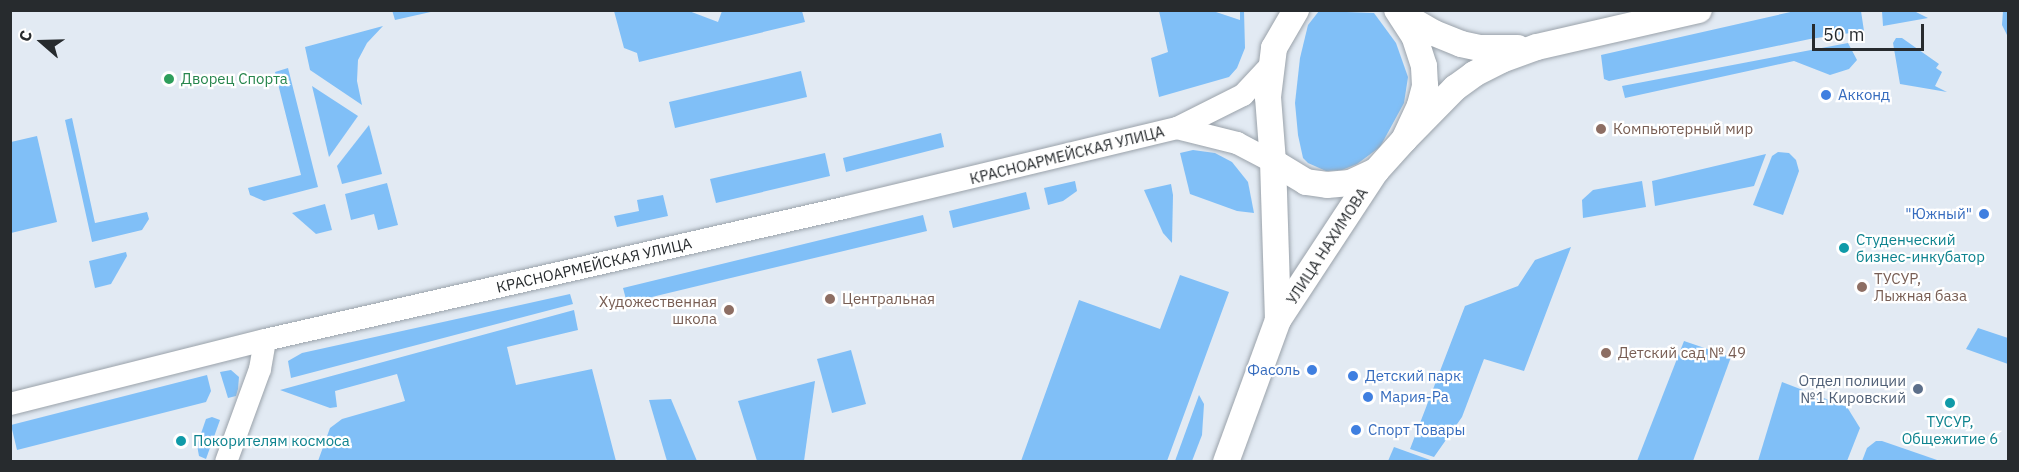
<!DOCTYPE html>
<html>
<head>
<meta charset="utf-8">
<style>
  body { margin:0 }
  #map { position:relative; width:2019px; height:472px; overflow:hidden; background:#e2eaf3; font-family:"IBM Plex Sans",sans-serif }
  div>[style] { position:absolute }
  .green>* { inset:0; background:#80bff7 }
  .roads { filter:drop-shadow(0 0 2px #9aa2aa) drop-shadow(0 0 2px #9aa2aa) }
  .secondary>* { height:22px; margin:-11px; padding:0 11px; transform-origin:11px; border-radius:11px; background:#fff }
  .primary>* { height:26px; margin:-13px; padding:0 13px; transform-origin:13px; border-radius:13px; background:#fff }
  .dots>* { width:16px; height:16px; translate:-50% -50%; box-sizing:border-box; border:3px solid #fff; border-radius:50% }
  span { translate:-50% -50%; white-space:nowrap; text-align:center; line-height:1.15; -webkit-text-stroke:4.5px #fff; paint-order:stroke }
  .leisure-label { font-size:15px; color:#27864d }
  .left { translate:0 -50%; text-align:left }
  .shop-label { font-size:15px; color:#366cbe }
  .right { translate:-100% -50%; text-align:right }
  .education-label { font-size:15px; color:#785e54 }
  .street-label { font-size:15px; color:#272b2e }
  .culture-label { font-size:15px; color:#0d838f }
  .service-label { font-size:15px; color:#4e5e75 }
  .frame { position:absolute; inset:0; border:12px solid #272b2e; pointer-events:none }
  .north { position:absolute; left:12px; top:12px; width:60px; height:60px; -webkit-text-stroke:4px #fff; paint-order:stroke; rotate:290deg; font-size:16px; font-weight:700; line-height:24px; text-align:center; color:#272b2e }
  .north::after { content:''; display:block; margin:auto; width:21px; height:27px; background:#272b2e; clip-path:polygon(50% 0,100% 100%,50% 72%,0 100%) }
  .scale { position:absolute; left:1812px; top:24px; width:112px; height:27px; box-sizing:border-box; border:3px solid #272b2e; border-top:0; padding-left:8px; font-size:18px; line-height:21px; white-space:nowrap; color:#272b2e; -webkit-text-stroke:4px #fff; paint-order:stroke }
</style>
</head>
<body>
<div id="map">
  <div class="green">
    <i style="clip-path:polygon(392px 10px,435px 10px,435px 11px,395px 20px)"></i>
    <i style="clip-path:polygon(614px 11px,689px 11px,718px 22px,722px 11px,802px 11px,805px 22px,639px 62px,637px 53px,624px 48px)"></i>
    <i style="clip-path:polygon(1159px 11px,1213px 11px,1240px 20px,1240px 11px,1244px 11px,1245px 48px,1237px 68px,1229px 77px,1159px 97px,1151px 58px,1168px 52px)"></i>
    <i style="clip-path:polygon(1319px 11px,1374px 13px,1396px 43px,1408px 77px,1404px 103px,1380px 147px,1357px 164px,1342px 170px,1326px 171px,1308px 163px,1303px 158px,1298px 135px,1295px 103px,1300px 58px,1308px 25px)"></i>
    <i style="clip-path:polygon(1795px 11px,1861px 11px,1864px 31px,1810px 39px,1609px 81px,1604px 79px,1601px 55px)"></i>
    <i style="clip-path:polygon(1882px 11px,1914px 11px,1928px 18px,1883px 26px)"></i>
    <i style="clip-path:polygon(2003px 11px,2008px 11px,2008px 37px,2002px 25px)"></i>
    <i style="clip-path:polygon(383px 26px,367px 43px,358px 60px,357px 81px,362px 105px,310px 70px,305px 47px)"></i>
    <i style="clip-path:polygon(1896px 38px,1902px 38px,1939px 64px,1936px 68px,1942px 72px,1935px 86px,1947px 92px,1900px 84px,1893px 43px)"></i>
    <i style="clip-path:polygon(1848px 43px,1857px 60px,1849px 69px,1830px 75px,1794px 61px,1625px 98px,1622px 86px)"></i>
    <i style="clip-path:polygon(288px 68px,318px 187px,264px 201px,250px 195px,248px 188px,301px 175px,275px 72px)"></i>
    <i style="clip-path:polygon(801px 71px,807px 97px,675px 128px,669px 102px)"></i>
    <i style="clip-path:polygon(312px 86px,358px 116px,329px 157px)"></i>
    <i style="clip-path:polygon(72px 118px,95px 223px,147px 212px,149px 219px,142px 230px,92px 242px,65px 120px)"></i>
    <i style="clip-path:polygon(369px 125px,382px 174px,342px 184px,337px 166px)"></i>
    <i style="clip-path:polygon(941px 133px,944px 147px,846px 172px,843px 158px)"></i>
    <i style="clip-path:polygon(37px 136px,57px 222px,11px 233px,11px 142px)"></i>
    <i style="clip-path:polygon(1193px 150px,1215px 153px,1232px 162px,1248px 182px,1254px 213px,1237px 211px,1190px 194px,1180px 153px)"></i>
    <i style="clip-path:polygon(1778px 152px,1789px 153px,1796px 160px,1799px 171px,1783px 215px,1753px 205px,1772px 156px)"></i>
    <i style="clip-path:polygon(825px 153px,830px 176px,716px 203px,710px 179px)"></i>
    <i style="clip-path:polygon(1766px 154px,1754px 186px,1655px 206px,1652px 181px)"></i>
    <i style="clip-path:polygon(1075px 181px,1077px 191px,1063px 201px,1048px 205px,1044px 188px)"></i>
    <i style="clip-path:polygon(1642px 181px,1646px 207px,1583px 218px,1582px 200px,1593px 190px)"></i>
    <i style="clip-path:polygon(387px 183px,398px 225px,378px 230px,374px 214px,351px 220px,345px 194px)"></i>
    <i style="clip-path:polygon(1171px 184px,1173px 195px,1172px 243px,1163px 233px,1144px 190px)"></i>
    <i style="clip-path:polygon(1026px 192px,1030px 209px,953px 228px,949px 211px)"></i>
    <i style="clip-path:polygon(663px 195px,668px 216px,617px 227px,614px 216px,639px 211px,637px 200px)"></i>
    <i style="clip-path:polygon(325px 204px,332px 230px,316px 234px,292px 213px)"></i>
    <i style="clip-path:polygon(923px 215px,927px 231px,627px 303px,623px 288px)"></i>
    <i style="clip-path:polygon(1571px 247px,1524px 371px,1484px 359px,1462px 417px,1434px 457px,1410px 449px,1465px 306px,1518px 286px,1535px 260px)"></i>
    <i style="clip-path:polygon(126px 252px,127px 256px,111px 284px,95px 288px,89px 261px)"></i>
    <i style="clip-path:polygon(1180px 275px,1229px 292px,1167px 461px,1021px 461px,1079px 300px,1160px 329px)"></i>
    <i style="clip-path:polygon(570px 294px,573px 304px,291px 378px,288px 361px,302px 353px)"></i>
    <i style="clip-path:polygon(574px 310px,578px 330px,507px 347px,516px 385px,592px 369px,616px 461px,318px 461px,330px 428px,342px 419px,405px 401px,397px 374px,335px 391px,337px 407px,330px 408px,280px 390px)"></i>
    <i style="clip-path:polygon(1978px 328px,2008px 338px,2008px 364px,1966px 349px)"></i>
    <i style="clip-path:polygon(1684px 341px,1731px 357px,1693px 461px,1637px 461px)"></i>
    <i style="clip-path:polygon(851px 350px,866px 404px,832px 413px,817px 359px)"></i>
    <i style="clip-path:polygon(231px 370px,239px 377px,238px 389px,236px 396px,228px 398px,220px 372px)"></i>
    <i style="clip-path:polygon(207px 375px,211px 391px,206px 402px,17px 450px,11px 425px)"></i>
    <i style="clip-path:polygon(815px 381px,804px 461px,757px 461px,738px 401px)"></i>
    <i style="clip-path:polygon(1782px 382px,1847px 407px,1860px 428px,1847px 461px,1758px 461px)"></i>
    <i style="clip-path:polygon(1199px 395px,1204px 404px,1202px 435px,1192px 461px,1175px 461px)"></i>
    <i style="clip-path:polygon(671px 399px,697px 461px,667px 461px,649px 400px)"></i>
    <i style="clip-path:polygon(212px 417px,220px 420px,206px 459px,199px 456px,197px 445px,206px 419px)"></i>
    <i style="clip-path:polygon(1876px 441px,1882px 441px,1940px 461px,1862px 461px,1867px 448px)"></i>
    <i style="clip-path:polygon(1394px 447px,1433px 461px,1388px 461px)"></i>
  </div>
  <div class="roads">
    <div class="secondary">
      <i style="left:1177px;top:128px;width:62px;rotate:14deg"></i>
      <i style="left:1237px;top:143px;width:41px;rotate:27.8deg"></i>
      <i style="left:10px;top:404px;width:263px;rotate:-14.1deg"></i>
      <i style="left:265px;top:340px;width:598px;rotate:-12.85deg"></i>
      <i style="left:848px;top:207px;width:338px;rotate:-13.5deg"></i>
      <i style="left:1177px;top:128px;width:74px;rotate:-26.6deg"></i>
      <i style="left:1243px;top:95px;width:40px;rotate:-47deg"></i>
      <i style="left:226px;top:462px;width:99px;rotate:-69.9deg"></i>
      <i style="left:260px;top:369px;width:29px;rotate:-80deg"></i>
    </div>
    <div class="primary">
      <i style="left:1401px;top:14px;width:38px;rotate:30deg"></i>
      <i style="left:1434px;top:33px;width:29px;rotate:22deg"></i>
      <i style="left:1461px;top:44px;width:19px;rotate:12deg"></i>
      <i style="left:1480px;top:48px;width:38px"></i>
      <i style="left:1404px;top:140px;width:73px;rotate:-45.6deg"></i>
      <i style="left:1455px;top:88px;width:24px;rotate:-36deg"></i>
      <i style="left:1474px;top:74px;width:30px;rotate:-27deg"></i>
      <i style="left:1501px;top:60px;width:38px;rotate:-20deg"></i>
      <i style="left:1537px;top:47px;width:166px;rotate:-12.9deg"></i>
      <i style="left:1273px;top:162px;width:39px;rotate:31deg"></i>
      <i style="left:1306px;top:182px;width:21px;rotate:8deg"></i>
      <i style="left:1327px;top:185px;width:23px;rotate:-5deg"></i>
      <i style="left:1350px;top:183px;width:29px;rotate:-25deg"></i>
      <i style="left:1376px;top:171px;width:42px;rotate:-47.9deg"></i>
      <i style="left:1404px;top:140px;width:38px;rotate:-65deg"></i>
      <i style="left:1420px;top:105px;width:20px;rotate:-75deg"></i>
      <i style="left:1425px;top:86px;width:20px;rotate:-93deg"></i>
      <i style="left:1424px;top:66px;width:32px;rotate:-108deg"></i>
      <i style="left:1414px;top:36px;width:31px;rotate:-123deg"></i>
      <i style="left:1278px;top:320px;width:158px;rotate:-91.8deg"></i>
      <i style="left:1273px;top:162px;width:65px;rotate:-94.4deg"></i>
      <i style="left:1268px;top:97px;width:49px;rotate:-83deg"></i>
      <i style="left:1274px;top:48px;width:44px;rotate:-59.9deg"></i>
      <i style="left:1226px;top:462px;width:151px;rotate:-69.9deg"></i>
      <i style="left:1278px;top:320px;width:178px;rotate:-56.7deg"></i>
    </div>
  </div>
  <div class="dots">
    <i style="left:169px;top:79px;background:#2e9e5b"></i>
    <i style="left:1826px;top:95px;background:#3f7fe0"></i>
    <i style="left:1601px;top:129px;background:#8d6e63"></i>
    <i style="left:1984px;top:214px;background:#3f7fe0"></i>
    <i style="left:1844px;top:248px;background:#0f9aa8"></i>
    <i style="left:1862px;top:287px;background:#8d6e63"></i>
    <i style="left:830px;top:299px;background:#8d6e63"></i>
    <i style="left:729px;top:310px;background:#8d6e63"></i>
    <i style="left:1606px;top:353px;background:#8d6e63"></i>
    <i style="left:1312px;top:370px;background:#3f7fe0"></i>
    <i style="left:1353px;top:376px;background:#3f7fe0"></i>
    <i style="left:1918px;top:389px;background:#5c6f8a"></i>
    <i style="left:1368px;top:397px;background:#3f7fe0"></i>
    <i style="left:1950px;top:403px;background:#0f9aa8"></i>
    <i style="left:1356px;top:430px;background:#3f7fe0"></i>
    <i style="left:181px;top:441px;background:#0f9aa8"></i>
  </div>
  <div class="leisure-label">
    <span class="left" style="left:181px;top:79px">Дворец Спорта</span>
  </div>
  <div class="shop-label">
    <span class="left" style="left:1838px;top:95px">Акконд</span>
    <span class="right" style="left:1972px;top:214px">"Южный"</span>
    <span class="right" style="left:1300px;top:370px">Фасоль</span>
    <span class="left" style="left:1365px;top:376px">Детский парк</span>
    <span class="left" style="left:1380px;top:397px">Мария-Ра</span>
    <span class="left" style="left:1368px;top:430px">Спорт Товары</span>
  </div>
  <div class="education-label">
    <span class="left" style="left:1613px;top:129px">Компьютерный мир</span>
    <span class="left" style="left:1874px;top:287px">ТУСУР,<br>Лыжная база</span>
    <span class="left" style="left:842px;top:299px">Центральная</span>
    <span class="right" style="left:717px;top:310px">Художественная<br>школа</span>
    <span class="left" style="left:1618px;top:353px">Детский сад № 49</span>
  </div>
  <div class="street-label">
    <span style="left:1067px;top:155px;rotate:-14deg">КРАСНОАРМЕЙСКАЯ УЛИЦА</span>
    <span style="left:1327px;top:246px;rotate:-57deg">УЛИЦА НАХИМОВА</span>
    <span style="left:594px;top:265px;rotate:-13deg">КРАСНОАРМЕЙСКАЯ УЛИЦА</span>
  </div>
  <div class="culture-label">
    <span class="left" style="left:1856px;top:248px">Студенческий<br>бизнес-инкубатор</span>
    <span style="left:1950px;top:430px">ТУСУР,<br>Общежитие 6</span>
    <span class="left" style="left:193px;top:441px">Покорителям космоса</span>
  </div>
  <div class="service-label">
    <span class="right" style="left:1906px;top:389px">Отдел полиции<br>№1 Кировский</span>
  </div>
  <div class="frame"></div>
  <div class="north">С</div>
  <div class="scale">50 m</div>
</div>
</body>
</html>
